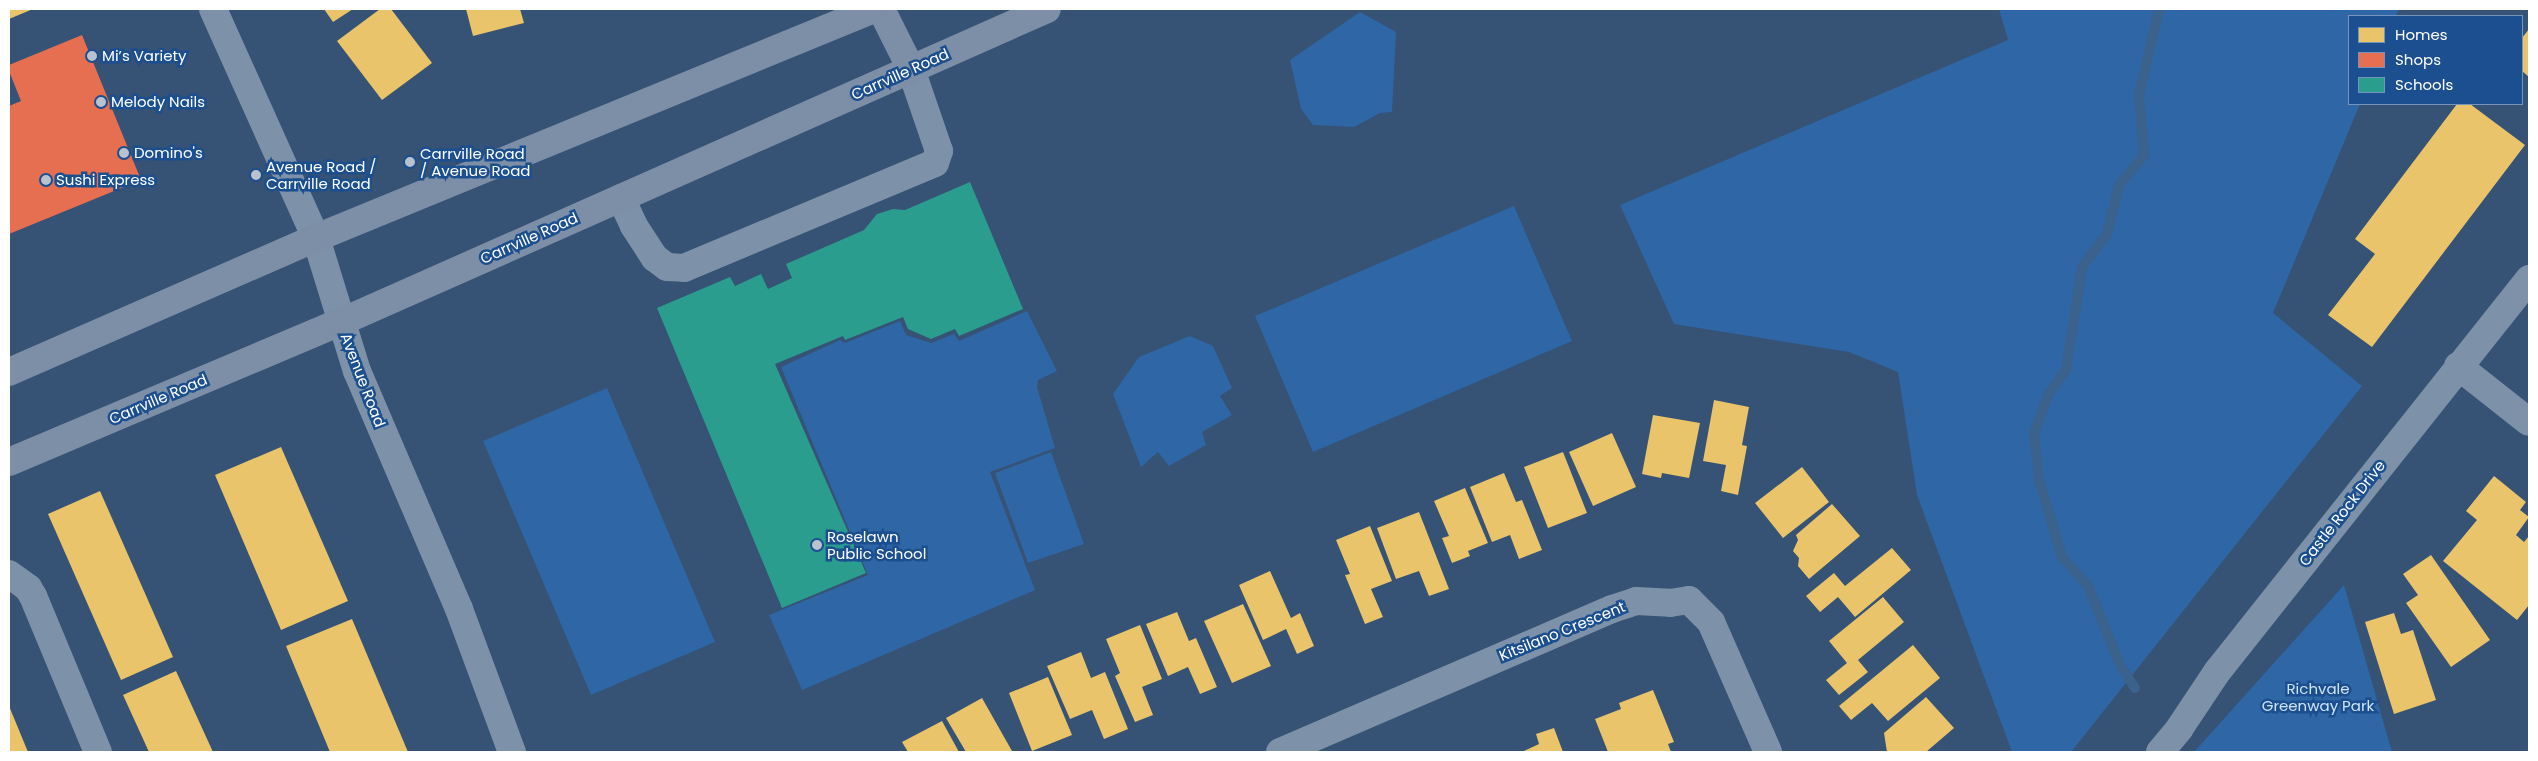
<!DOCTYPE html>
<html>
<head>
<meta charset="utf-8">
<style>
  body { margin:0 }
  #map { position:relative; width:2538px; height:761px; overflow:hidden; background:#365274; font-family:Poppins,sans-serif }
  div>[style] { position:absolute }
  .green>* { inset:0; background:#2f66a5 }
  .homes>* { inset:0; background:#e9c46a }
  .shops>* { inset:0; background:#e76f51 }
  .schools>* { inset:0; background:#2a9d8f }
  .stream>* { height:10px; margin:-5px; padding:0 5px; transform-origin:5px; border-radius:5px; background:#3b618d }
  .minor>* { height:28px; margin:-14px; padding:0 14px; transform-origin:14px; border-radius:14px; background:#7d92a8 }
  .major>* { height:28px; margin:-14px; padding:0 14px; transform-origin:14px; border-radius:14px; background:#7d8ea7 }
  .dots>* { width:14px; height:14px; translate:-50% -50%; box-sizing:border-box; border:2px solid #1b4f8f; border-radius:50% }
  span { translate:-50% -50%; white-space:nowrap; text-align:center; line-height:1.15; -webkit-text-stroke:5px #1b4f8f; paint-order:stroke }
  .poi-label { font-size:15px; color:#fff }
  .left { translate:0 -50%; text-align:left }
  .street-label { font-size:15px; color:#fff }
  .park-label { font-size:15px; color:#cfe3fa }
  .frame { position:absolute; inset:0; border:10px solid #fff; pointer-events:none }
  .legend { position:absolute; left:2348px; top:15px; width:175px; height:90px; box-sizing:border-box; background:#1b4f8f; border:1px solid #7695bc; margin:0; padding:6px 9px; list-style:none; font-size:15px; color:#fff }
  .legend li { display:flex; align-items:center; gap:10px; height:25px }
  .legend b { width:25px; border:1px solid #7695bc }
</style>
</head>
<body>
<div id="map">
  <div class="green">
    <i style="clip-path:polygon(1999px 9px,2399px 9px,2396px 16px,2349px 16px,2349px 104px,2360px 104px,2273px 313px,2362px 386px,2071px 752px,2012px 752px,1917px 495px,1898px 372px,1849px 352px,1674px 324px,1620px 205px,2008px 40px)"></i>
    <i style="clip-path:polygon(1360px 12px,1396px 32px,1392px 112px,1380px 113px,1354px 127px,1313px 125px,1301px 109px,1290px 60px)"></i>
    <i style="clip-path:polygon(1514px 206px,1572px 341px,1313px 452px,1255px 316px)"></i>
    <i style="clip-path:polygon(1027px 311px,1057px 371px,1038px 380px,1037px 387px,1055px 448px,990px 472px,1035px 590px,802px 690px,769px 615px,868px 575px,781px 367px,840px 340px,845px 343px,900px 321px,906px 335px,931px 343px,954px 334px,959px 341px)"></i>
    <i style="clip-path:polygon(1190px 336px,1213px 346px,1232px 388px,1220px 396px,1232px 415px,1202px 432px,1206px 445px,1169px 466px,1158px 452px,1141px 467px,1113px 394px,1139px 357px)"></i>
    <i style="clip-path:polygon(607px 388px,715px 642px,591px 695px,483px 441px)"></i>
    <i style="clip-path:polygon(1051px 452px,1084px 544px,1028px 563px,995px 473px)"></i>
    <i style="clip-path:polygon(2344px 585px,2392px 752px,2194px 752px)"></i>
  </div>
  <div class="homes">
    <i style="clip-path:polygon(9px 9px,33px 9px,9px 19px)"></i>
    <i style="clip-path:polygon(324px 9px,353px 9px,333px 22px)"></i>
    <i style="clip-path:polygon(380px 9px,391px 9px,432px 63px,382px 100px,337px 41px)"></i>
    <i style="clip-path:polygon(466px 9px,520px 9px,524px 23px,473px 36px)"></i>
    <i style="clip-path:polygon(2529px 29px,2529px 77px,2522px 71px,2522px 38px)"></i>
    <i style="clip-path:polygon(2457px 104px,2470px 104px,2525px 145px,2372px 347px,2328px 315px,2375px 254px,2355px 239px)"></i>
    <i style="clip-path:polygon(1714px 400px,1749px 407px,1742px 445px,1747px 446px,1738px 495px,1721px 491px,1726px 465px,1703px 461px)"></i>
    <i style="clip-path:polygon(1653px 415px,1700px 423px,1689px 478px,1662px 473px,1661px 478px,1642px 474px)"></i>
    <i style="clip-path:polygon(1612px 433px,1636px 487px,1593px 506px,1569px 452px)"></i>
    <i style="clip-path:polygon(281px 447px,348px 601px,281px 630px,215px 475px)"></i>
    <i style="clip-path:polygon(1563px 452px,1587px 513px,1548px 528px,1524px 467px)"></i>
    <i style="clip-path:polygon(1802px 467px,1829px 502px,1783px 538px,1755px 503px)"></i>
    <i style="clip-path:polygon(1504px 473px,1516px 502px,1522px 500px,1542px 550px,1519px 559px,1510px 535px,1492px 542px,1470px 487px)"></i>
    <i style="clip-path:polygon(2494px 476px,2526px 502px,2520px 510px,2529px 517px,2516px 535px,2524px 542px,2529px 536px,2529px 605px,2517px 620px,2443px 561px,2477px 520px,2466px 511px)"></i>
    <i style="clip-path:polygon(1465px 488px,1488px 543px,1468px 551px,1470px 556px,1452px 563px,1442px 538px,1449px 536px,1434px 501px)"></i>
    <i style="clip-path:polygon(100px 491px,173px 657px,121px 680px,48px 514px)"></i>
    <i style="clip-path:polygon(1832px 504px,1860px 536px,1809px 579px,1798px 566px,1799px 558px,1793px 551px,1798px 540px,1796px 535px)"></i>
    <i style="clip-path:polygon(1419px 512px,1449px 589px,1429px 596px,1419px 571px,1396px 579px,1377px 528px)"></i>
    <i style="clip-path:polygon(1370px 526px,1392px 581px,1371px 589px,1383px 617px,1365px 624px,1345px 575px,1350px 574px,1336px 540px)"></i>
    <i style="clip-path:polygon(1892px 548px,1911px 570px,1855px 617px,1838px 597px,1820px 612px,1806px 596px,1834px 573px,1845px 586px)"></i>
    <i style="clip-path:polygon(2431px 555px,2490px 640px,2451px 667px,2406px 603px,2418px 595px,2403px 574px)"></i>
    <i style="clip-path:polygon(1270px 571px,1291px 618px,1300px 613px,1314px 646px,1297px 654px,1286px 629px,1263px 640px,1239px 585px)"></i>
    <i style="clip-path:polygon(1883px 597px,1904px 622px,1858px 660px,1868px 672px,1839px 695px,1826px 680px,1847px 663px,1829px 641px)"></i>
    <i style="clip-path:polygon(1243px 604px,1271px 666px,1232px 683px,1204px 621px)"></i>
    <i style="clip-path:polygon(1177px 612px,1189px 641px,1196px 638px,1217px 687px,1200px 694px,1188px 667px,1168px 676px,1146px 624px)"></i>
    <i style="clip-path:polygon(2394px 613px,2401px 634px,2413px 630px,2436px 700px,2394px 714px,2365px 622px)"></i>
    <i style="clip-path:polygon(352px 619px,408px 752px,330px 752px,286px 646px)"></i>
    <i style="clip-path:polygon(1140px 625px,1162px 679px,1142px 687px,1153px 715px,1135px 722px,1115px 676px,1120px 673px,1106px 639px)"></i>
    <i style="clip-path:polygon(1913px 645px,1940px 678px,1888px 721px,1872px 703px,1851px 720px,1839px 706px)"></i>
    <i style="clip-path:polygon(1081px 652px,1091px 678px,1105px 672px,1128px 729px,1104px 739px,1092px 710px,1070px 719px,1047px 666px)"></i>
    <i style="clip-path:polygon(176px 671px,213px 752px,149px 752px,123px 695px)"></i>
    <i style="clip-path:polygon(1048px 677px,1072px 735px,1032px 751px,1009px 693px)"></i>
    <i style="clip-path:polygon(1653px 690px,1674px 742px,1668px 744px,1671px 752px,1608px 752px,1595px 719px,1621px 709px,1619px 703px)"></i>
    <i style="clip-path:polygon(1926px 697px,1954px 728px,1926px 752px,1887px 752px,1884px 733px)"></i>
    <i style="clip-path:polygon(982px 698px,1012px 751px,1010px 752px,966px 752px,946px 718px)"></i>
    <i style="clip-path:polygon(9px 706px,28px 752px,9px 752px)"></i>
    <i style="clip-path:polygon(942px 721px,959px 752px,908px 752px,902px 742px)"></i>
    <i style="clip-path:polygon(1554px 728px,1563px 752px,1522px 752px,1539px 744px,1536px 734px)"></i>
  </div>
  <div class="shops">
    <i style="clip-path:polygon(82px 35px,141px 180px,9px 234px,9px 106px,21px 101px,9px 71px,9px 65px)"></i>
  </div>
  <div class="schools">
    <i style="clip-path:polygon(970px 182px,1023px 309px,959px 336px,955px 329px,931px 339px,908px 329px,903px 317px,845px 340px,843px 336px,775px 364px,866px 573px,782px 608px,657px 308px,730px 277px,735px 286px,761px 274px,768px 289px,792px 278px,786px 264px,864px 230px,877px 214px,893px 209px,905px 210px)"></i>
  </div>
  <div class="stream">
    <i style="left:2135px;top:688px;width:27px;rotate:-123deg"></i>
    <i style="left:2120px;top:665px;width:85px;rotate:-112.1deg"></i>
    <i style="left:2088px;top:586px;width:39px;rotate:-132deg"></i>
    <i style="left:2062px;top:557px;width:80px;rotate:-106.6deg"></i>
    <i style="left:2039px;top:480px;width:47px;rotate:-96.1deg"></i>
    <i style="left:2034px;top:433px;width:40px;rotate:-69.8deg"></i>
    <i style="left:2048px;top:395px;width:32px;rotate:-55deg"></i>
    <i style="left:2066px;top:369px;width:103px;rotate:-81.1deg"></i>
    <i style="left:2082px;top:267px;width:41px;rotate:-52.9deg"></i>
    <i style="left:2107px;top:234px;width:50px;rotate:-76.2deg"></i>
    <i style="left:2119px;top:185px;width:39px;rotate:-50deg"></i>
    <i style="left:2144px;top:155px;width:60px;rotate:-94.8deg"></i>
    <i style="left:2139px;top:95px;width:88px;rotate:-76.9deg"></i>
  </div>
  <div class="minor">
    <i style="left:213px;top:9px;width:251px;rotate:65.8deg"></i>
    <i style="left:316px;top:238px;width:139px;rotate:72.9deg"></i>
    <i style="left:357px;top:371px;width:259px;rotate:66.8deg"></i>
    <i style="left:459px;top:609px;width:153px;rotate:69.7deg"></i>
    <i style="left:621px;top:198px;width:31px;rotate:65deg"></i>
    <i style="left:634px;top:226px;width:38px;rotate:57deg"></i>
    <i style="left:655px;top:258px;width:15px;rotate:37deg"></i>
    <i style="left:667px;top:267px;width:17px;rotate:3deg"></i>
    <i style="left:684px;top:268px;width:272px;rotate:-22.7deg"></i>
    <i style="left:935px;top:163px;width:13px;rotate:-72deg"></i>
    <i style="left:939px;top:151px;width:87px;rotate:-108.9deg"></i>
    <i style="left:2458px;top:366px;width:90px;rotate:38.3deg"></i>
    <i style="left:9px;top:574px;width:24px;rotate:36deg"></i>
    <i style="left:28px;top:588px;width:9px;rotate:58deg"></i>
    <i style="left:33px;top:596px;width:169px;rotate:67.4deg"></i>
    <i style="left:1280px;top:752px;width:361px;rotate:-23.3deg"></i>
    <i style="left:1612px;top:609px;width:25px;rotate:-18deg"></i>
    <i style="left:1636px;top:601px;width:34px;rotate:3deg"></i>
    <i style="left:1670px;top:603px;width:19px;rotate:-9deg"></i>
    <i style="left:1689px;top:600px;width:31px;rotate:45deg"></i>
    <i style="left:1711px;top:622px;width:142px;rotate:66.3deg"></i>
    <i style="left:2160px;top:752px;width:30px;rotate:-50deg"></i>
    <i style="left:2179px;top:729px;width:69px;rotate:-56.3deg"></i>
    <i style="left:2217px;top:672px;width:502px;rotate:-51.55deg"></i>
  </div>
  <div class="major">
    <i style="left:881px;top:9px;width:67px;rotate:63.4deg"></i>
    <i style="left:9px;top:372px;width:335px;rotate:-23.6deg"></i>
    <i style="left:316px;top:238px;width:603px;rotate:-22.31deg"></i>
    <i style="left:9px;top:462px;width:360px;rotate:-22.9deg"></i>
    <i style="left:341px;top:322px;width:772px;rotate:-23.91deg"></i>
  </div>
  <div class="dots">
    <i style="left:92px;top:56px;background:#b9c2ce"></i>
    <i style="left:101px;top:102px;background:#b9c2ce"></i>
    <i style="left:124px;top:153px;background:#b9c2ce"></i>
    <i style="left:410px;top:162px;background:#b9c2ce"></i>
    <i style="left:256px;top:175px;background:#b9c2ce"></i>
    <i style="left:46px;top:180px;background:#b9c2ce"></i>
    <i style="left:817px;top:545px;background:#b9c2ce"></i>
  </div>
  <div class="poi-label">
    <span class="left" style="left:102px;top:56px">Mi’s Variety</span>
    <span class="left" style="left:111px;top:102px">Melody Nails</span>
    <span class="left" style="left:134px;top:153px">Domino's</span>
    <span class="left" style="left:420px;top:162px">Carrville Road<br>/ Avenue Road</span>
    <span class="left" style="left:266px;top:175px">Avenue Road /<br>Carrville Road</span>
    <span class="left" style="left:56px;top:180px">Sushi Express</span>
    <span class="left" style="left:827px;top:545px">Roselawn<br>Public School</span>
  </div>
  <div class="street-label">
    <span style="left:900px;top:74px;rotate:-24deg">Carrville Road</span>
    <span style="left:529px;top:238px;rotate:-24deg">Carrville Road</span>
    <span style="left:363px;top:380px;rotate:69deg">Avenue Road</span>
    <span style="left:158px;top:399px;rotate:-23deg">Carrville Road</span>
    <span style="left:2342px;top:513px;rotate:-52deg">Castle Rock Drive</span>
    <span style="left:1562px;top:631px;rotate:-22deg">Kitsilano Crescent</span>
  </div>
  <div class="park-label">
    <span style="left:2318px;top:697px">Richvale<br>Greenway Park</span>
  </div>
  <div class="frame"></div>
  <ul class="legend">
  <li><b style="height:14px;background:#e9c46a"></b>Homes</li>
  <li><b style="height:14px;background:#e76f51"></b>Shops</li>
  <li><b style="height:14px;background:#2a9d8f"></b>Schools</li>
  </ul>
</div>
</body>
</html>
